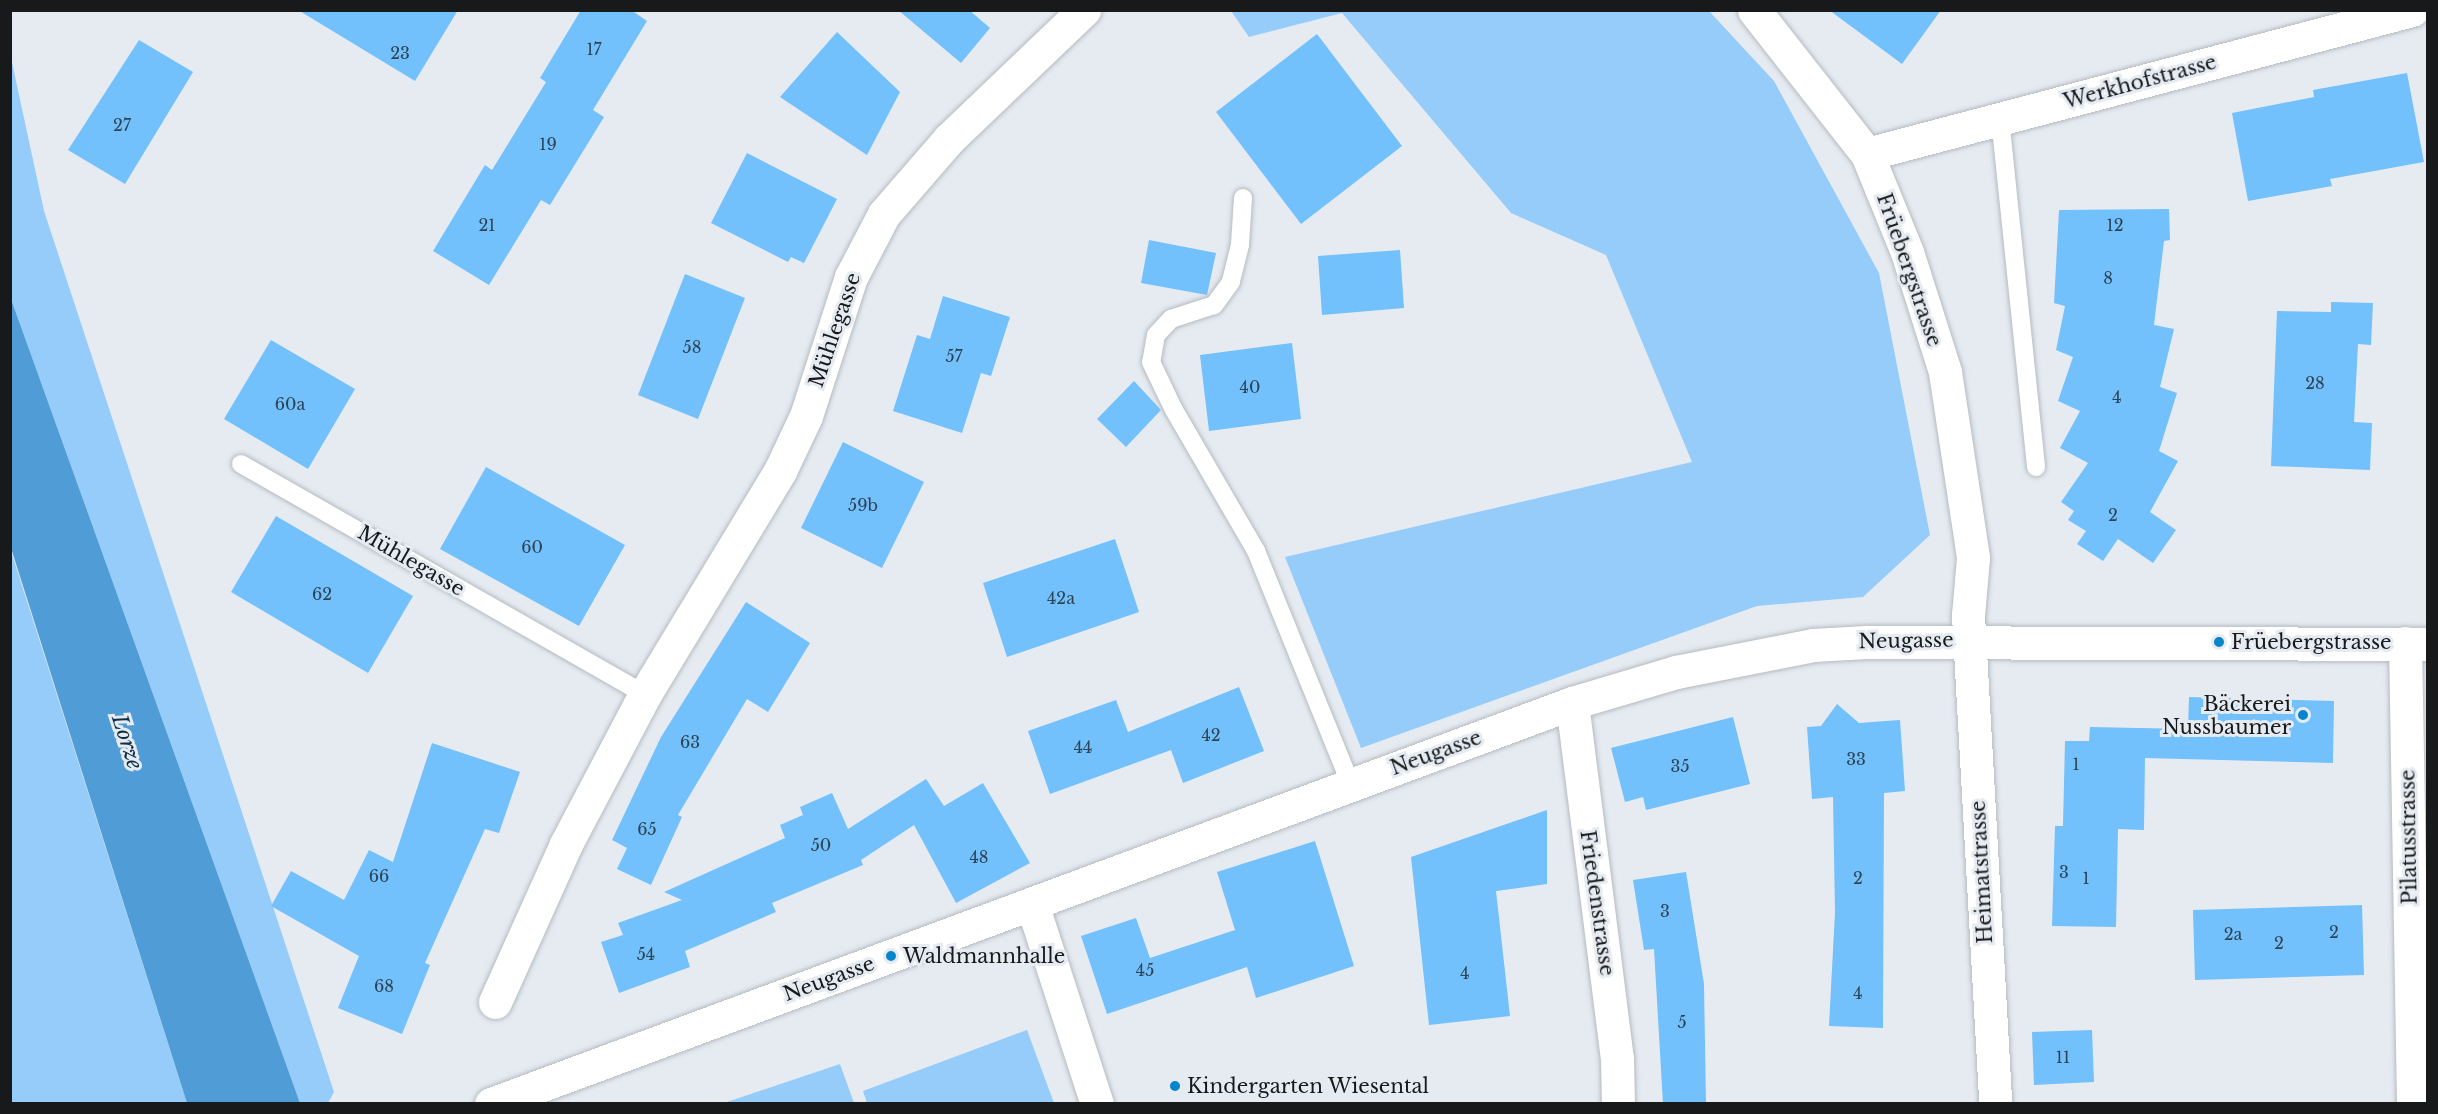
<!DOCTYPE html>
<html>
<head>
<meta charset="utf-8">
<style>
  body { margin:0 }
  #map { position:relative; width:2438px; height:1114px; overflow:hidden; background:#e5ebf1; font-family:"Libre Baskerville",serif }
  div>[style] { position:absolute }
  .green>* { inset:0; background:#95ccf9 }
  .water>* { inset:0; background:#4f9cd7 }
  .building>* { inset:0; background:#72c0fc }
  .roads { filter:drop-shadow(0 0 2px #b5bbc0) drop-shadow(0 0 2px #b5bbc0) }
  .service>* { height:18px; margin:-9px; padding:0 9px; transform-origin:9px; border-radius:9px; background:#fff }
  .minor>* { height:33px; margin:-16.5px; padding:0 16.5px; transform-origin:16.5px; border-radius:16.5px; background:#fff }
  .tertiary>* { height:33px; margin:-16.5px; padding:0 16.5px; transform-origin:16.5px; border-radius:16.5px; background:#fff }
  .dots>* { width:16px; height:16px; translate:-50% -50%; box-sizing:border-box; border:3px solid #e5ebf1; border-radius:50% }
  span { translate:-50% -50%; white-space:nowrap; text-align:center; line-height:1.15; -webkit-text-stroke:6px #e5ebf1; paint-order:stroke }
  .number-label { font-size:16px; color:#2e4353 }
  .number-label span { -webkit-text-stroke-width:0 }
  .street-label { font-size:20px; color:#17191b }
  .poi-label { font-size:20px; color:#17191b }
  .left { translate:0 -50%; text-align:left }
  .right { translate:-100% -50%; text-align:right }
  .water-label { font-size:21px; color:#0c2e46; font-style:italic }
  .frame { position:absolute; inset:0; border:12px solid #17191b; pointer-events:none }
</style>
</head>
<body>
<div id="map">
  <div class="green">
    <i style="clip-path:polygon(1231px 11px,1709px 11px,1774px 81px,1879px 273px,1930px 535px,1863px 597px,1757px 606px,1361px 748px,1285px 557px,1692px 462px,1606px 255px,1511px 213px,1342px 13px,1249px 37px)"></i>
    <i style="clip-path:polygon(10px 53px,44px 211px,334px 1092px,328px 1103px,300px 1103px,11px 299px)"></i>
    <i style="clip-path:polygon(10px 548px,187px 1103px,11px 1103px)"></i>
    <i style="clip-path:polygon(1027px 1030px,1054px 1103px,867px 1103px,863px 1091px)"></i>
    <i style="clip-path:polygon(840px 1064px,854px 1103px,724px 1103px)"></i>
  </div>
  <div class="water">
    <i style="clip-path:polygon(11px 299px,300px 1103px,187px 1103px,11px 548px)"></i>
  </div>
  <div class="building">
    <i style="clip-path:polygon(298px 10px,458px 10px,415px 81px)"></i>
    <i style="clip-path:polygon(581px 10px,631px 10px,647px 21px,593px 110px,604px 117px,550px 205px,541px 200px,489px 285px,433px 251px,485px 165px,492px 170px,546px 82px,540px 78px)"></i>
    <i style="clip-path:polygon(898px 10px,969px 10px,990px 28px,961px 63px)"></i>
    <i style="clip-path:polygon(1829px 10px,1941px 10px,1902px 64px)"></i>
    <i style="clip-path:polygon(837px 32px,900px 92px,867px 155px,780px 97px)"></i>
    <i style="clip-path:polygon(1317px 34px,1402px 146px,1301px 224px,1216px 112px)"></i>
    <i style="clip-path:polygon(139px 40px,193px 72px,125px 184px,68px 150px)"></i>
    <i style="clip-path:polygon(2407px 73px,2424px 162px,2330px 179px,2332px 186px,2248px 201px,2232px 113px,2314px 97px,2313px 90px)"></i>
    <i style="clip-path:polygon(747px 153px,837px 199px,804px 263px,791px 257px,788px 262px,711px 223px)"></i>
    <i style="clip-path:polygon(2169px 209px,2170px 240px,2164px 241px,2154px 325px,2174px 329px,2160px 387px,2177px 393px,2159px 451px,2178px 461px,2150px 512px,2176px 530px,2153px 563px,2118px 539px,2103px 561px,2077px 544px,2086px 531px,2068px 520px,2074px 511px,2061px 502px,2088px 463px,2060px 448px,2080px 411px,2058px 401px,2073px 357px,2056px 350px,2065px 306px,2054px 303px,2059px 210px)"></i>
    <i style="clip-path:polygon(1149px 240px,1216px 253px,1207px 295px,1141px 283px)"></i>
    <i style="clip-path:polygon(1400px 250px,1404px 308px,1322px 315px,1318px 256px)"></i>
    <i style="clip-path:polygon(685px 274px,745px 298px,698px 419px,638px 395px)"></i>
    <i style="clip-path:polygon(943px 296px,1010px 317px,991px 376px,981px 373px,962px 433px,893px 411px,917px 335px,930px 339px)"></i>
    <i style="clip-path:polygon(2331px 302px,2373px 303px,2371px 345px,2358px 344px,2354px 422px,2372px 423px,2370px 470px,2271px 466px,2277px 311px,2331px 312px)"></i>
    <i style="clip-path:polygon(271px 340px,355px 389px,308px 469px,224px 419px)"></i>
    <i style="clip-path:polygon(1292px 343px,1301px 419px,1209px 431px,1200px 355px)"></i>
    <i style="clip-path:polygon(1134px 381px,1161px 410px,1126px 447px,1097px 419px)"></i>
    <i style="clip-path:polygon(843px 442px,924px 482px,882px 568px,801px 528px)"></i>
    <i style="clip-path:polygon(486px 467px,625px 545px,579px 626px,440px 549px)"></i>
    <i style="clip-path:polygon(276px 516px,413px 596px,368px 673px,231px 592px)"></i>
    <i style="clip-path:polygon(1115px 539px,1139px 612px,1007px 657px,983px 583px)"></i>
    <i style="clip-path:polygon(746px 602px,810px 643px,768px 712px,747px 699px,678px 815px,682px 817px,651px 885px,617px 869px,627px 848px,612px 840px,661px 737px)"></i>
    <i style="clip-path:polygon(1239px 687px,1264px 751px,1183px 783px,1171px 750px,1050px 794px,1028px 731px,1116px 700px,1128px 732px)"></i>
    <i style="clip-path:polygon(2189px 697px,2334px 701px,2333px 763px,2145px 758px,2144px 830px,2118px 829px,2116px 927px,2052px 926px,2055px 826px,2063px 826px,2065px 741px,2089px 741px,2090px 727px,2188px 729px)"></i>
    <i style="clip-path:polygon(1837px 704px,1859px 723px,1900px 720px,1905px 791px,1884px 793px,1883px 1028px,1829px 1026px,1835px 912px,1833px 797px,1812px 799px,1807px 727px,1821px 726px)"></i>
    <i style="clip-path:polygon(1733px 717px,1750px 784px,1646px 810px,1643px 797px,1625px 802px,1611px 748px)"></i>
    <i style="clip-path:polygon(432px 743px,520px 772px,499px 833px,485px 829px,425px 963px,430px 965px,402px 1034px,338px 1008px,359px 956px,271px 906px,291px 871px,344px 900px,369px 850px,393px 862px)"></i>
    <i style="clip-path:polygon(926px 779px,944px 806px,983px 783px,1030px 863px,956px 903px,914px 825px,861px 860px,863px 865px,772px 903px,776px 912px,685px 951px,690px 967px,619px 993px,601px 942px,623px 935px,618px 923px,682px 900px,664px 892px,785px 838px,780px 825px,803px 815px,800px 807px,832px 793px,848px 829px)"></i>
    <i style="clip-path:polygon(1547px 810px,1547px 884px,1496px 891px,1510px 1016px,1429px 1025px,1411px 857px)"></i>
    <i style="clip-path:polygon(1315px 841px,1354px 966px,1256px 998px,1247px 967px,1107px 1014px,1081px 936px,1136px 918px,1150px 958px,1235px 930px,1217px 872px)"></i>
    <i style="clip-path:polygon(1686px 872px,1704px 984px,1706px 1104px,1663px 1104px,1654px 949px,1644px 950px,1633px 880px)"></i>
    <i style="clip-path:polygon(2362px 905px,2364px 975px,2195px 980px,2193px 910px)"></i>
    <i style="clip-path:polygon(2092px 1030px,2094px 1082px,2034px 1085px,2032px 1032px)"></i>
  </div>
  <div class="roads">
    <div class="service">
      <i style="left:2000px;top:118px;width:351px;rotate:84.1deg"></i>
      <i style="left:1243px;top:198px;width:47px;rotate:93.7deg"></i>
      <i style="left:1240px;top:245px;width:38px;rotate:104deg"></i>
      <i style="left:1231px;top:282px;width:29px;rotate:126deg"></i>
      <i style="left:1214px;top:305px;width:45px;rotate:162deg"></i>
      <i style="left:1171px;top:319px;width:22px;rotate:133deg"></i>
      <i style="left:1156px;top:335px;width:27px;rotate:100deg"></i>
      <i style="left:1151px;top:362px;width:53px;rotate:64.4deg"></i>
      <i style="left:1174px;top:410px;width:163px;rotate:59.8deg"></i>
      <i style="left:1256px;top:551px;width:253px;rotate:67.9deg"></i>
      <i style="left:241px;top:464px;width:465px;rotate:29.7deg"></i>
    </div>
    <div class="minor">
      <i style="left:1754px;top:10px;width:183px;rotate:51.9deg"></i>
      <i style="left:1867px;top:154px;width:106px;rotate:67.8deg"></i>
      <i style="left:1907px;top:252px;width:126px;rotate:72.4deg"></i>
      <i style="left:1945px;top:372px;width:188px;rotate:81.4deg"></i>
      <i style="left:1973px;top:558px;width:57px;rotate:95deg"></i>
      <i style="left:1968px;top:615px;width:490px;rotate:86.8deg"></i>
      <i style="left:1867px;top:154px;width:564px;rotate:-14.8deg"></i>
      <i style="left:2405px;top:643px;width:461px;rotate:89deg"></i>
      <i style="left:1572px;top:703px;width:358px;rotate:82.8deg"></i>
      <i style="left:1617px;top:1058px;width:46px;rotate:88.8deg"></i>
      <i style="left:1032px;top:904px;width:210px;rotate:72deg"></i>
      <i style="left:495px;top:1002px;width:173px;rotate:-65.8deg"></i>
      <i style="left:566px;top:844px;width:170px;rotate:-62.2deg"></i>
      <i style="left:645px;top:694px;width:261px;rotate:-58.8deg"></i>
      <i style="left:780px;top:471px;width:61px;rotate:-64.7deg"></i>
      <i style="left:806px;top:416px;width:146px;rotate:-72.1deg"></i>
      <i style="left:851px;top:277px;width:71px;rotate:-62.4deg"></i>
      <i style="left:884px;top:214px;width:99px;rotate:-49.1deg"></i>
      <i style="left:949px;top:139px;width:187px;rotate:-43.7deg"></i>
    </div>
    <div class="tertiary">
      <i style="left:491px;top:1104px;width:1153px;rotate:-20.35deg"></i>
      <i style="left:1572px;top:703px;width:109px;rotate:-16.6deg"></i>
      <i style="left:1676px;top:672px;width:140px;rotate:-11.1deg"></i>
      <i style="left:1813px;top:645px;width:53px;rotate:-3.2deg"></i>
      <i style="left:1866px;top:642px;width:562px;rotate:0.2deg"></i>
    </div>
  </div>
  <div class="dots">
    <i style="left:2219px;top:642px;background:#0485cc"></i>
    <i style="left:2303px;top:715px;background:#0485cc"></i>
    <i style="left:891px;top:956px;background:#0485cc"></i>
    <i style="left:1175px;top:1086px;background:#0485cc"></i>
  </div>
  <div class="number-label">
    <span style="left:594px;top:49px">17</span>
    <span style="left:400px;top:53px">23</span>
    <span style="left:122px;top:125px">27</span>
    <span style="left:548px;top:144px">19</span>
    <span style="left:487px;top:225px">21</span>
    <span style="left:2115px;top:225px">12</span>
    <span style="left:2108px;top:278px">8</span>
    <span style="left:692px;top:347px">58</span>
    <span style="left:954px;top:356px">57</span>
    <span style="left:2315px;top:383px">28</span>
    <span style="left:1250px;top:387px">40</span>
    <span style="left:2117px;top:397px">4</span>
    <span style="left:290px;top:404px">60a</span>
    <span style="left:863px;top:505px">59b</span>
    <span style="left:2113px;top:515px">2</span>
    <span style="left:532px;top:547px">60</span>
    <span style="left:322px;top:594px">62</span>
    <span style="left:1061px;top:598px">42a</span>
    <span style="left:1211px;top:735px">42</span>
    <span style="left:690px;top:742px">63</span>
    <span style="left:1083px;top:747px">44</span>
    <span style="left:1856px;top:759px">33</span>
    <span style="left:2076px;top:764px">1</span>
    <span style="left:1680px;top:766px">35</span>
    <span style="left:647px;top:829px">65</span>
    <span style="left:821px;top:845px">50</span>
    <span style="left:979px;top:857px">48</span>
    <span style="left:2064px;top:872px">3</span>
    <span style="left:379px;top:876px">66</span>
    <span style="left:1858px;top:878px">2</span>
    <span style="left:2086px;top:878px">1</span>
    <span style="left:1665px;top:911px">3</span>
    <span style="left:2334px;top:932px">2</span>
    <span style="left:2233px;top:934px">2a</span>
    <span style="left:2279px;top:943px">2</span>
    <span style="left:646px;top:954px">54</span>
    <span style="left:1145px;top:970px">45</span>
    <span style="left:1465px;top:973px">4</span>
    <span style="left:384px;top:986px">68</span>
    <span style="left:1858px;top:993px">4</span>
    <span style="left:1682px;top:1022px">5</span>
    <span style="left:2063px;top:1057px">11</span>
  </div>
  <div class="street-label">
    <span style="left:2140px;top:82px;rotate:-15deg">Werkhofstrasse</span>
    <span style="left:1909px;top:270px;rotate:71deg">Früebergstrasse</span>
    <span style="left:835px;top:330px;rotate:-71deg">Mühlegasse</span>
    <span style="left:411px;top:561px;rotate:30deg">Mühlegasse</span>
    <span style="left:1906px;top:641px;rotate:-1deg">Neugasse</span>
    <span style="left:1436px;top:753px;rotate:-20deg">Neugasse</span>
    <span style="left:2409px;top:837px;rotate:-91deg">Pilatusstrasse</span>
    <span style="left:1982px;top:872px;rotate:-93deg">Heimatstrasse</span>
    <span style="left:1597px;top:903px;rotate:82deg">Friedenstrasse</span>
    <span style="left:829px;top:979px;rotate:-20deg">Neugasse</span>
  </div>
  <div class="poi-label">
    <span class="left" style="left:2231px;top:642px">Früebergstrasse</span>
    <span class="right" style="left:2291px;top:716px">Bäckerei<br>Nussbaumer</span>
    <span class="left" style="left:903px;top:956px">Waldmannhalle</span>
    <span class="left" style="left:1187px;top:1086px">Kindergarten Wiesental</span>
  </div>
  <div class="water-label">
    <span style="left:127px;top:742px;rotate:72deg">Lorze</span>
  </div>
  <div class="frame"></div>
</div>
</body>
</html>
